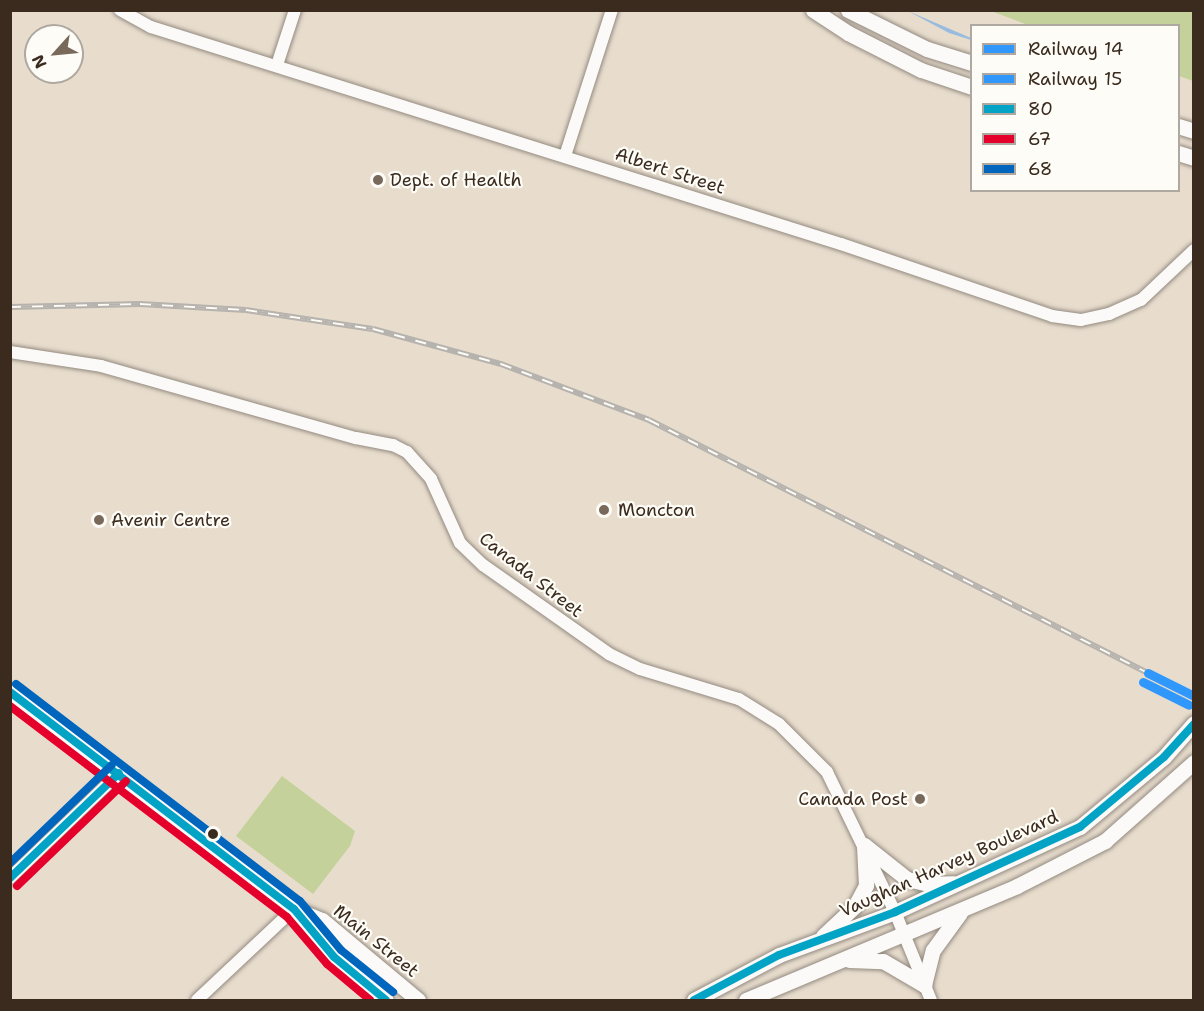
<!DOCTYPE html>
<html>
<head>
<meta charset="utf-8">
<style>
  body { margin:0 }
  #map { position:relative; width:1204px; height:1011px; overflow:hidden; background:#e8ddcd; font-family:"Shantell Sans",sans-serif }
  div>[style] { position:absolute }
  .green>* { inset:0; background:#c4d19a }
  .water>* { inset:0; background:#99bbde }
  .roads { filter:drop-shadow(0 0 2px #938a80) drop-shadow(0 0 2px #938a80) }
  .minor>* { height:12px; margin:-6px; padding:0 6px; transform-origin:6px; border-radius:6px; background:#fcfaf8 }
  .major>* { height:15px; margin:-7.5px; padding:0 7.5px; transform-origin:7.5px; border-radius:7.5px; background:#fcfaf8 }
  .rail>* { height:6px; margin-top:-3px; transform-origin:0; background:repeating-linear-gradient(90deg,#fdfcf7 0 11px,#b6b2ae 0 22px); box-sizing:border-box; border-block:2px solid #b6b2ae }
  .bus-1>* { height:8px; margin:-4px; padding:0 4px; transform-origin:4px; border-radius:4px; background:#03a3c5 }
  .bus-2>* { height:8px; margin:-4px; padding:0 4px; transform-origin:4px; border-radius:4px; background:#e4002b }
  .bus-3>* { height:8px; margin:-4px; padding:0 4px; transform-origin:4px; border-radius:4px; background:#0065bd }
  .rail-1>* { height:9px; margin:-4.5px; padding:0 4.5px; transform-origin:4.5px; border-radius:4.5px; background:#3098fc }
  .rail-2>* { height:9px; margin:-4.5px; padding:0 4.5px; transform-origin:4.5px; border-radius:4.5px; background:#3098fc }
  .dots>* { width:16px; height:16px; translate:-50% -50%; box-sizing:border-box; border:3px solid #fdfcf7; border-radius:50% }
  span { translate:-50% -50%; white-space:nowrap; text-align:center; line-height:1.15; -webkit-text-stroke:4.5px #fdfcf7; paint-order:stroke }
  .street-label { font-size:18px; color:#3b2a1e }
  .poi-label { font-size:18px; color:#3b2a1e }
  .left { translate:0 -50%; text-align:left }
  .right { translate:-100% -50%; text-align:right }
  .frame { position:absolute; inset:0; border:12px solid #3b2a1e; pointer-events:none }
  .legend { position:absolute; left:970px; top:24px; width:210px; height:168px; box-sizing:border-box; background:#fdfcf7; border:2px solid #afa8a0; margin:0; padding:8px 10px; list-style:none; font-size:18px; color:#3b2a1e }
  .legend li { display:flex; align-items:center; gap:12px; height:30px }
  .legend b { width:30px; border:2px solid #afa8a0 }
  .north { position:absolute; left:24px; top:24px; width:60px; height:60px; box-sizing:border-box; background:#fdfcf7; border:2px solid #afa8a0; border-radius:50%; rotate:243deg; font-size:16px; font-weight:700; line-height:24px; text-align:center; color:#3b2a1e }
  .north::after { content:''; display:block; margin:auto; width:21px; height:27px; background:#78695b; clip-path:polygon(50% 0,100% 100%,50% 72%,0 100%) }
</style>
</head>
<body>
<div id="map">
  <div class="green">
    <i style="clip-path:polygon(991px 11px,1193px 11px,1193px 81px,1179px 76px,1178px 26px,1028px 25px)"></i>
    <i style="clip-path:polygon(282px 776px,355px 831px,350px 846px,313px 894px,236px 836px)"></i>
  </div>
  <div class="water">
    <i style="clip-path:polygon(908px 11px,971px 38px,971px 40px,949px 33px)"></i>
  </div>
  <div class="roads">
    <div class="minor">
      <i style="left:120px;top:10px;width:35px;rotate:29deg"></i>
      <i style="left:151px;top:27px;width:723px;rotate:17.46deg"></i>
      <i style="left:841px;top:244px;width:223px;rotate:18.8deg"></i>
      <i style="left:1052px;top:316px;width:29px;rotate:8deg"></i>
      <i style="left:1081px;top:320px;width:29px;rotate:-12deg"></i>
      <i style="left:1109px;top:314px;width:35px;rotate:-24deg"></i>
      <i style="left:1141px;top:300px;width:73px;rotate:-43.3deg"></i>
      <i style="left:277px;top:65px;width:58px;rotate:-71.9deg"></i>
      <i style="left:565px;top:156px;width:153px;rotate:-72.2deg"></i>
      <i style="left:10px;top:352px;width:92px;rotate:8.7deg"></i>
      <i style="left:101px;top:366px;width:265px;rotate:15.8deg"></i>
      <i style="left:356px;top:438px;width:38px;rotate:11deg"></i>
      <i style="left:393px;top:445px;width:16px;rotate:27deg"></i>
      <i style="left:407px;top:452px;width:36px;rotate:48deg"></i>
      <i style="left:431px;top:479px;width:70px;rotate:65.6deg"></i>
      <i style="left:460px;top:543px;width:32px;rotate:44deg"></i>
      <i style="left:483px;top:565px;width:154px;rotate:35.2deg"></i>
      <i style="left:609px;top:654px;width:34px;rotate:26deg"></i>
      <i style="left:640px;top:669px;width:103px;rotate:16.9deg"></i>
      <i style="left:739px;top:699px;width:47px;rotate:32deg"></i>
      <i style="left:779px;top:724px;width:68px;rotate:45deg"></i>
      <i style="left:827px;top:772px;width:156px;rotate:64.1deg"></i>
      <i style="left:895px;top:912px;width:95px;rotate:67.8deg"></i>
      <i style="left:10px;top:878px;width:151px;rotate:-43.9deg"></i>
      <i style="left:197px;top:1000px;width:133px;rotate:-43.2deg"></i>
    </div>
    <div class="major">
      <i style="left:813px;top:10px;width:42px;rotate:33.3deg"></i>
      <i style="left:848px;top:33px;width:82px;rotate:26.9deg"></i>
      <i style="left:921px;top:70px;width:54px;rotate:18.4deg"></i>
      <i style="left:848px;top:10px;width:88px;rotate:26.3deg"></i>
      <i style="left:927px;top:49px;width:47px;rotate:17.3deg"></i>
      <i style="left:1178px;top:126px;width:17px;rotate:17deg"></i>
      <i style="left:1178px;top:153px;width:17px;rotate:17deg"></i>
      <i style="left:10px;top:692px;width:357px;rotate:37.4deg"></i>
      <i style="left:294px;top:909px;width:62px;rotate:50.2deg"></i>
      <i style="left:334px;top:957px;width:67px;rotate:39.6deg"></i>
      <i style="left:864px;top:845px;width:55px;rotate:38.3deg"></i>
      <i style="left:907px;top:879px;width:22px;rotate:13deg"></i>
      <i style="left:928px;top:884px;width:25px;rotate:-2deg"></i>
      <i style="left:297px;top:910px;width:27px;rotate:22deg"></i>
      <i style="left:322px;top:920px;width:125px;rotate:39.8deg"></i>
      <i style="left:823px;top:936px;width:44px;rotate:-43.2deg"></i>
      <i style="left:855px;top:906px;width:24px;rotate:-62deg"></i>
      <i style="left:866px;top:885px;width:40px;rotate:-92.9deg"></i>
      <i style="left:849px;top:960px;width:34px;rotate:2deg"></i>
      <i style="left:883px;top:961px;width:48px;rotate:30.3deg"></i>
      <i style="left:924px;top:985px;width:36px;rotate:-76deg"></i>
      <i style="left:933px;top:950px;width:46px;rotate:-53.9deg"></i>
      <i style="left:694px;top:1000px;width:96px;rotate:-27.9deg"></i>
      <i style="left:779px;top:955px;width:124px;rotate:-20.3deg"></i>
      <i style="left:895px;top:912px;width:204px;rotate:-24.7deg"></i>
      <i style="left:1080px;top:827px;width:109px;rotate:-39.8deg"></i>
      <i style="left:1164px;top:757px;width:45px;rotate:-48.6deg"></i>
      <i style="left:746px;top:1000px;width:294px;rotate:-22.8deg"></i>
      <i style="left:1017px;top:886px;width:99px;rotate:-27.1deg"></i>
      <i style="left:1105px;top:841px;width:119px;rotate:-41.6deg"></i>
    </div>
  </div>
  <div class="rail">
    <i style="left:10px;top:307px;width:130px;rotate:-1.3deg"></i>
    <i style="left:140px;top:304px;width:106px;rotate:3.2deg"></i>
    <i style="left:246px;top:310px;width:128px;rotate:8.5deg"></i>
    <i style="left:373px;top:329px;width:133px;rotate:15.3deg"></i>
    <i style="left:501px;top:364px;width:158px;rotate:20.7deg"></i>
    <i style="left:649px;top:420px;width:559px;rotate:26.89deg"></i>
  </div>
  <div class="bus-1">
    <i style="left:10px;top:692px;width:357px;rotate:37.4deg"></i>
    <i style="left:294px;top:909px;width:62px;rotate:50.2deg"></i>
    <i style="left:334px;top:957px;width:67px;rotate:39.6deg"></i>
    <i style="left:10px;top:878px;width:151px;rotate:-43.9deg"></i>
    <i style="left:694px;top:1000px;width:96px;rotate:-27.9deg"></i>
    <i style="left:779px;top:955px;width:124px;rotate:-20.3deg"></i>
    <i style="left:895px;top:912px;width:204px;rotate:-24.7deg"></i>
    <i style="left:1080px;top:827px;width:109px;rotate:-39.8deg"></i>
    <i style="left:1164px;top:757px;width:45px;rotate:-47.7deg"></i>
  </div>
  <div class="bus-2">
    <i style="left:10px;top:706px;width:348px;rotate:37.3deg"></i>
    <i style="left:287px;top:917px;width:62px;rotate:49.6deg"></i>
    <i style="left:327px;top:964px;width:56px;rotate:39.9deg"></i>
    <i style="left:17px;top:886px;width:151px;rotate:-43.9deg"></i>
  </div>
  <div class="bus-3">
    <i style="left:16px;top:684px;width:357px;rotate:37.4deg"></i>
    <i style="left:300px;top:901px;width:64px;rotate:50.1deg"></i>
    <i style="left:341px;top:950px;width:67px;rotate:38.9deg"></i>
    <i style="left:10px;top:863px;width:141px;rotate:-43.9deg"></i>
  </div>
  <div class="rail-1">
    <i style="left:1148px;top:673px;width:51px;rotate:26.6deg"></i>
  </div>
  <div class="rail-2">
    <i style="left:1143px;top:682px;width:51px;rotate:26.6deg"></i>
  </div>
  <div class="dots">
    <i style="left:378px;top:180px;background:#78695b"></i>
    <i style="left:604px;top:510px;background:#78695b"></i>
    <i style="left:99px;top:520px;background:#78695b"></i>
    <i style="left:920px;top:799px;background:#78695b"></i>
    <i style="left:213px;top:834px;background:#3b2a1e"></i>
  </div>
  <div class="street-label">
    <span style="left:670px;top:171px;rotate:18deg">Albert Street</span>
    <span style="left:531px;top:575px;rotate:38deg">Canada Street</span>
    <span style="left:949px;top:864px;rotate:-24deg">Vaughan Harvey Boulevard</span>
    <span style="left:376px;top:941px;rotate:39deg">Main Street</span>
  </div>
  <div class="poi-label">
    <span class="left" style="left:390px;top:180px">Dept. of Health</span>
    <span class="left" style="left:618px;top:510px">Moncton</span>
    <span class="left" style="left:111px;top:520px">Avenir Centre</span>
    <span class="right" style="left:908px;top:799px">Canada Post</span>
  </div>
  <div class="frame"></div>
  <ul class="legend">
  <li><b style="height:8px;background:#3098fc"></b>Railway 14</li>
  <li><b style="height:8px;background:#3098fc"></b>Railway 15</li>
  <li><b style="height:8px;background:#03a3c5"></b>80</li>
  <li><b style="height:8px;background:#e4002b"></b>67</li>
  <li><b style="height:8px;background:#0065bd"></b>68</li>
  </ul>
  <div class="north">N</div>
</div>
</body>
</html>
